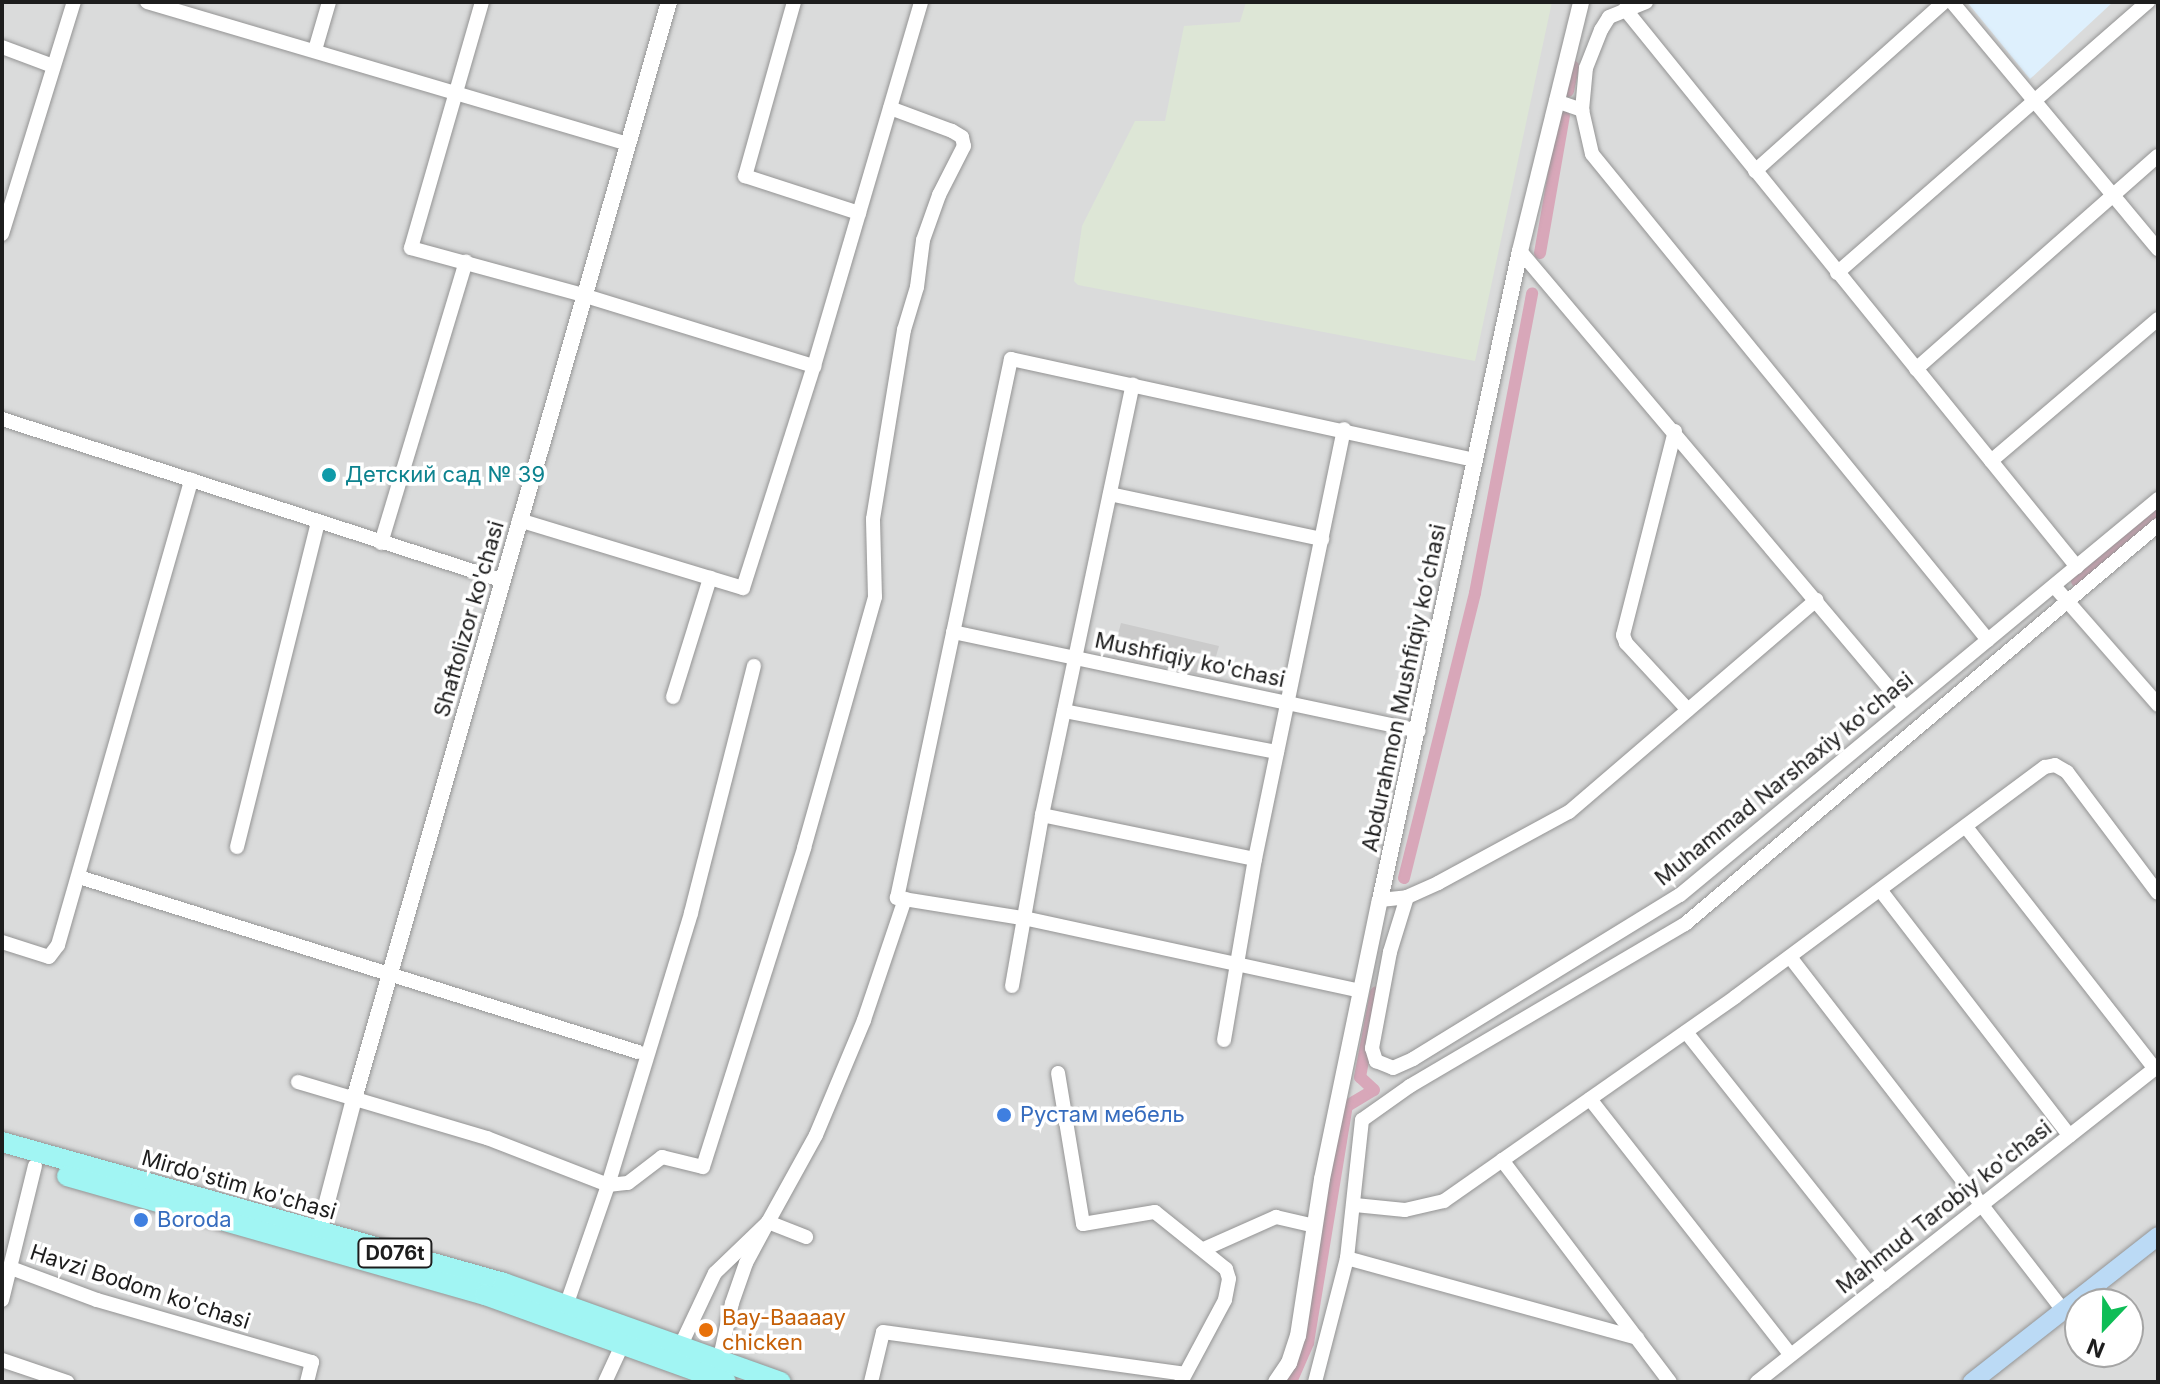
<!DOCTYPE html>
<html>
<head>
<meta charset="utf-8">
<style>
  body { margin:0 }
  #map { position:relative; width:2160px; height:1384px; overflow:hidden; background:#e4edee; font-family:Inter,sans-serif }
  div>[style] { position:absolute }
  .residential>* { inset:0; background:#dadbdb }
  .industrial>* { inset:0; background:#dde6d6 }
  .education>* { inset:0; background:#def0fd }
  .religious>* { inset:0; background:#cbcbcb }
  .canal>* { height:12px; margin:-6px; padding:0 6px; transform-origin:6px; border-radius:6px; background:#d8a7b9 }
  .roads { filter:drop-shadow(0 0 2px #949494) drop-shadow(0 0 2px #949494) }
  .minor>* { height:14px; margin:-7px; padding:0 7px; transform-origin:7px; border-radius:7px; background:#fff }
  .tertiary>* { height:16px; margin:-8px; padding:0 8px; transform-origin:8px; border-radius:8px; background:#fff }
  .secondary>* { height:18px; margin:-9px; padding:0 9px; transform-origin:9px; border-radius:9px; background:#bbdaf5 }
  .primary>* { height:20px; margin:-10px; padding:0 10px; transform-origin:10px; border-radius:10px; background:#a1f5f3 }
  .dots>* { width:22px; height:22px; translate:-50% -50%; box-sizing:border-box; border:4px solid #fff; border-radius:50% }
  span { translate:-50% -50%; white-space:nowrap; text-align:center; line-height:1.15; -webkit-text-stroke:7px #fff; paint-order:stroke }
  .shield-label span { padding:2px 6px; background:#fff; border:2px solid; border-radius:6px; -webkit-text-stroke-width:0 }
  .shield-label { font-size:20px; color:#1d1d1d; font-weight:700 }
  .culture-label { font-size:22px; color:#0d838f }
  .left { translate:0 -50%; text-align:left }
  .street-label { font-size:22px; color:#1d1d1d }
  .shop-label { font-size:22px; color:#366cbe }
  .food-label { font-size:22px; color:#c56008 }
  .frame { position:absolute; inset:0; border:4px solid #1d1d1d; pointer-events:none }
  .north { position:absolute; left:2064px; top:1288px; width:80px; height:80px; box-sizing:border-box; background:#fff; border:2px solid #a5a5a5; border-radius:50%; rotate:202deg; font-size:22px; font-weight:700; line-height:32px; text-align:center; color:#1d1d1d }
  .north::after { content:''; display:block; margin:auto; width:28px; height:36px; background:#0ebd56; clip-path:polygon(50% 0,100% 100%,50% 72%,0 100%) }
</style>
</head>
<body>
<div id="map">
  <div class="residential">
    <i style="clip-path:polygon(evenodd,2px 2px,2158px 2px,2158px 1382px,2px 1382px,2px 2px,2080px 1304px,2128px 1304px,2128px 1352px,2080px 1352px,2080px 1304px)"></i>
  </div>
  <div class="industrial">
    <i style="clip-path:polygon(1246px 2px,1552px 2px,1475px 361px,1078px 285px,1074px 281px,1082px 226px,1135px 121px,1165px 121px,1184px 26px,1240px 22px)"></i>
  </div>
  <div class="education">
    <i style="clip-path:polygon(1967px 2px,2113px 2px,2030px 79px)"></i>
  </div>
  <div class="religious">
    <i style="clip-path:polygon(1121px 623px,1219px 646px,1210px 677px,1112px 656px)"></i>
  </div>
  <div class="canal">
    <i style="left:1568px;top:91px;width:25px;rotate:-78deg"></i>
    <i style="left:1540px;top:253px;width:139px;rotate:-80.1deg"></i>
    <i style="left:2077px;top:581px;width:106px;rotate:-40.4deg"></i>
    <i style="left:1404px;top:878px;width:294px;rotate:-76deg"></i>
    <i style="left:1475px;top:593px;width:305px;rotate:-79.2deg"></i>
    <i style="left:1291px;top:1382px;width:43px;rotate:-66.4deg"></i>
    <i style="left:1308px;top:1343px;width:240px;rotate:-80.7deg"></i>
    <i style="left:1347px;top:1106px;width:31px;rotate:-31deg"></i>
    <i style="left:1374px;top:1090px;width:19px;rotate:-137deg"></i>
    <i style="left:1360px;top:1077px;width:86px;rotate:-79.3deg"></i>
  </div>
  <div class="roads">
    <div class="minor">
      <i style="left:147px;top:2px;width:502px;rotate:16.45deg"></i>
      <i style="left:482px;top:2px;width:256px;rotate:106.1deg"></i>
      <i style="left:411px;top:248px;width:181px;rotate:15.3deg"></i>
      <i style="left:586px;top:296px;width:239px;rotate:17.1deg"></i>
      <i style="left:794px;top:2px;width:181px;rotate:105.7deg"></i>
      <i style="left:745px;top:176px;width:120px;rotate:18deg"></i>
      <i style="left:1952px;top:2px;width:322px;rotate:50.2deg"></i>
      <i style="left:1625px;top:9px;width:718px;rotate:50.99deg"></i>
      <i style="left:2px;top:47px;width:54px;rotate:20.4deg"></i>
      <i style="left:315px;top:50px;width:50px;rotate:-73.7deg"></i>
      <i style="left:1556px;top:101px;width:28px;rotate:19deg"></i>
      <i style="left:1582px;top:110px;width:45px;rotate:77.2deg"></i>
      <i style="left:1592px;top:154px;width:627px;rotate:50.83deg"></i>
      <i style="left:1582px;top:110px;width:42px;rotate:-84.6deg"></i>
      <i style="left:1586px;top:68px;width:41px;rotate:-68.5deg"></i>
      <i style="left:1601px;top:30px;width:15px;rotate:-58deg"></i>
      <i style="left:1609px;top:17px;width:40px;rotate:-22deg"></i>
      <i style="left:1755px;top:171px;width:254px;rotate:-41.8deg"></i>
      <i style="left:2px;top:234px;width:243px;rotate:-72.8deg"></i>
      <i style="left:1520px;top:251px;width:597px;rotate:49.83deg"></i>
      <i style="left:1837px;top:273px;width:413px;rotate:-41.1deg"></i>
      <i style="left:1916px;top:369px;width:322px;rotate:-41.4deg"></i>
      <i style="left:2px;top:419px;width:527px;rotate:17.89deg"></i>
      <i style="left:1675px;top:431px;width:211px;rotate:104.3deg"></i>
      <i style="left:1623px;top:635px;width:9px;rotate:69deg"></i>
      <i style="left:1626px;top:643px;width:91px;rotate:47.2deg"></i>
      <i style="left:1991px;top:461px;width:219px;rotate:-40.4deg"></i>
      <i style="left:1110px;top:494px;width:217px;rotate:12deg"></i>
      <i style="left:519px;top:520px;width:234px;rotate:16.9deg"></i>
      <i style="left:743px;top:588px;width:233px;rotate:-72.3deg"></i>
      <i style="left:814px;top:366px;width:379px;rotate:-73.6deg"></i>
      <i style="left:381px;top:543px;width:294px;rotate:-73.2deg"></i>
      <i style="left:2054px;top:586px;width:158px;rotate:48.8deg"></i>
      <i style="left:953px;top:632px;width:476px;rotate:12deg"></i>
      <i style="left:673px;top:697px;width:125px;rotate:-72.7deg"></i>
      <i style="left:1064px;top:711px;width:217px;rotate:10.9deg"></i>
      <i style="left:1042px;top:815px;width:217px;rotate:11.7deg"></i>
      <i style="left:1966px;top:827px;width:307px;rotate:52deg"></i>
      <i style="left:237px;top:847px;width:335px;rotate:-76deg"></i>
      <i style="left:79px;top:877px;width:586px;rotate:17.38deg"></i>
      <i style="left:1881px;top:891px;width:309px;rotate:52.4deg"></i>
      <i style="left:1407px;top:897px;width:58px;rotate:107.2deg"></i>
      <i style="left:1390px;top:952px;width:98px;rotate:100.6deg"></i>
      <i style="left:1372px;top:1048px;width:14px;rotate:73deg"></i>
      <i style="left:1376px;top:1061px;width:18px;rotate:22deg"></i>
      <i style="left:1393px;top:1068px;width:22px;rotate:-24deg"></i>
      <i style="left:1413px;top:1059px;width:313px;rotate:-31.6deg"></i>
      <i style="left:1680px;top:895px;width:621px;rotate:-39.64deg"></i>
      <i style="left:1380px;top:900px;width:27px;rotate:-6deg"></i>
      <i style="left:1407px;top:897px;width:34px;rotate:-24deg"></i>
      <i style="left:1438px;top:883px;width:149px;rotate:-28.5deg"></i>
      <i style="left:1569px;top:812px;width:326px;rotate:-40.6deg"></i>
      <i style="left:2px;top:942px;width:49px;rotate:17.7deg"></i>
      <i style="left:49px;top:957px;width:15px;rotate:-53deg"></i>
      <i style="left:58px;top:945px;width:484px;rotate:-74deg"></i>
      <i style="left:1790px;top:957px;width:446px;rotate:52.3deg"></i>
      <i style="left:1012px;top:986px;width:174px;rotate:-80deg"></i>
      <i style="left:1042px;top:815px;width:440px;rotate:-78.1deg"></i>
      <i style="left:1361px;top:991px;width:347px;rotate:-167.8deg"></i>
      <i style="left:1022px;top:918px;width:127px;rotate:-170.9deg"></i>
      <i style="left:897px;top:898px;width:551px;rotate:-78.06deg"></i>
      <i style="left:1011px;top:359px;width:475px;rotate:12.3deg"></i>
      <i style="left:1686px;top:1032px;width:319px;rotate:51.6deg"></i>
      <i style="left:1224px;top:1040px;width:184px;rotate:-80.3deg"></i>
      <i style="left:1255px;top:859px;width:439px;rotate:-78.3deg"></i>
      <i style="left:1058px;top:1073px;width:153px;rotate:80.6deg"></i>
      <i style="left:1083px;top:1224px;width:73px;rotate:-9.5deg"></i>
      <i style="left:1155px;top:1212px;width:91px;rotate:38.8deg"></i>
      <i style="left:1226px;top:1269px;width:10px;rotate:73deg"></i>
      <i style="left:1229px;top:1279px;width:21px;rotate:101deg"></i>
      <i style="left:1225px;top:1300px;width:93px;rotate:118.2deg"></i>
      <i style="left:298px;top:1082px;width:197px;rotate:16.5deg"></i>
      <i style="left:487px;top:1138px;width:130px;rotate:21.2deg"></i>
      <i style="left:608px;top:1185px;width:20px;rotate:-6deg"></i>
      <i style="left:628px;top:1183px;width:43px;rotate:-37.4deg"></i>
      <i style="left:662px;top:1157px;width:42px;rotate:13.7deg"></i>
      <i style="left:703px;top:1167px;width:335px;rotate:-72.4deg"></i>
      <i style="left:804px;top:848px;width:261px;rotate:-74.2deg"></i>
      <i style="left:875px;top:597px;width:78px;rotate:-91.5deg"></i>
      <i style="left:873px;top:519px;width:192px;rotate:-80.7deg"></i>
      <i style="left:904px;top:330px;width:45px;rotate:-73.2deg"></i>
      <i style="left:917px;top:287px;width:47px;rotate:-82.7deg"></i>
      <i style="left:923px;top:240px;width:48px;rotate:-70.4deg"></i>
      <i style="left:939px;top:195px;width:55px;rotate:-63deg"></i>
      <i style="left:964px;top:146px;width:9px;rotate:-103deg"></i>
      <i style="left:962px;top:137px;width:12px;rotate:-149deg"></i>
      <i style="left:952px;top:131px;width:66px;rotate:-159.6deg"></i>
      <i style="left:1590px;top:1099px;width:325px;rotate:51.9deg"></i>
      <i style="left:1502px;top:1160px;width:278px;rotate:52.9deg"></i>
      <i style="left:1355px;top:1205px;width:50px;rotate:5.7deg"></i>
      <i style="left:1405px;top:1210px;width:40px;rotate:-13deg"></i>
      <i style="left:1444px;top:1201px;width:355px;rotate:-35deg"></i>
      <i style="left:1735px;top:997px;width:386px;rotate:-36.6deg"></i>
      <i style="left:2045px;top:767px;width:10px;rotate:-11deg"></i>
      <i style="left:2055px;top:765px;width:14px;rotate:30deg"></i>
      <i style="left:2067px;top:772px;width:151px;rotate:53.1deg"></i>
      <i style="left:1204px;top:1249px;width:79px;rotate:-24deg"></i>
      <i style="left:1276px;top:1217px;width:40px;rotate:13deg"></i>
      <i style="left:1347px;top:1258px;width:301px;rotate:15.4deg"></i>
      <i style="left:11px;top:1268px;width:92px;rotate:20.4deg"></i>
      <i style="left:97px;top:1300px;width:224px;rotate:16.1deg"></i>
      <i style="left:312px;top:1362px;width:21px;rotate:104deg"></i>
      <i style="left:2px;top:1300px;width:138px;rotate:-76.2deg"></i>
      <i style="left:567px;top:1303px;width:125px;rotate:-70.8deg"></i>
      <i style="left:608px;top:1185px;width:284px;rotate:-73deg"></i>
      <i style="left:691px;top:913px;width:255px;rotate:-75.7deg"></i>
      <i style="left:680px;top:1347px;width:82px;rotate:-64.7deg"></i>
      <i style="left:715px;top:1273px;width:74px;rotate:-43.9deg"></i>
      <i style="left:768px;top:1222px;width:99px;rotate:-61.1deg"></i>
      <i style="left:816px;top:1135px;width:125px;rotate:-67.3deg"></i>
      <i style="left:864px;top:1020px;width:128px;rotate:-71.3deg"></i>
      <i style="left:2px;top:1360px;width:69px;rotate:18.7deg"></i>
      <i style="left:719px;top:1362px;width:60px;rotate:-77.6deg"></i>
      <i style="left:732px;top:1303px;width:42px;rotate:-70.7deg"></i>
      <i style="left:746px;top:1263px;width:47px;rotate:-61.8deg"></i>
      <i style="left:768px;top:1222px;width:41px;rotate:21.5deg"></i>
      <i style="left:605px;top:1382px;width:43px;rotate:-65.2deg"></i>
      <i style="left:871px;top:1382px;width:51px;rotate:-76.5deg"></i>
      <i style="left:883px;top:1332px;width:304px;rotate:7.9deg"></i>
      <i style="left:1315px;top:1382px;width:128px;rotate:-75.5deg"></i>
      <i style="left:1347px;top:1258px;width:139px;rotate:-83.8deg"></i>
      <i style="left:1362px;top:1120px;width:59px;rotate:-35.3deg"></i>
      <i style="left:1410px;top:1086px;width:319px;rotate:-30.5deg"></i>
      <i style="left:1685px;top:924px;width:619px;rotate:-40.15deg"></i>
      <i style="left:1757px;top:1382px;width:511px;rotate:-38.24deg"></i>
    </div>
    <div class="tertiary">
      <i style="left:317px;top:1240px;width:146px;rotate:-75.3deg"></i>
      <i style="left:354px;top:1099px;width:1141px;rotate:-73.98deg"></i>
      <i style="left:1276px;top:1382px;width:23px;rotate:-56deg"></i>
      <i style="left:1289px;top:1363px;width:28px;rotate:-72deg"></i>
      <i style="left:1298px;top:1336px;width:159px;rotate:-81.3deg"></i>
      <i style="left:1322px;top:1179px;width:285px;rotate:-78.3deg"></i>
      <i style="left:1380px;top:900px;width:664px;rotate:-77.83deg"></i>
      <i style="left:1520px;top:251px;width:256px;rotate:-76.2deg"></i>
    </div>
    <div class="secondary">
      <i style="left:1972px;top:1382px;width:236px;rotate:-38.1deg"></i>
    </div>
    <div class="primary">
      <i style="left:2px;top:1142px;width:521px;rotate:15.69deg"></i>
      <i style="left:504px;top:1283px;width:294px;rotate:19.7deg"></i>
      <i style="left:67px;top:1176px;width:435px;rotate:15.9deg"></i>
      <i style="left:485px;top:1295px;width:256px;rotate:19.8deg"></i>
    </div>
  </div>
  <div class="dots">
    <i style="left:329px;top:475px;background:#0f9aa8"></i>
    <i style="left:1004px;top:1115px;background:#3f7fe0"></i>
    <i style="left:141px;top:1220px;background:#3f7fe0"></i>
    <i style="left:706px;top:1330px;background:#e8710a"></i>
  </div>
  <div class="shield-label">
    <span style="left:395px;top:1253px">D076t</span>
  </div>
  <div class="culture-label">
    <span class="left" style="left:345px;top:475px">Детский сад № 39</span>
  </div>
  <div class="street-label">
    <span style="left:469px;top:619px;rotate:-74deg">Shaftolizor ko'chasi</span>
    <span style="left:1190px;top:660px;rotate:12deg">Mushfiqiy ko'chasi</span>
    <span style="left:1404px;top:688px;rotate:-78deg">Abdurahmon Mushfiqiy koʻchasi</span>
    <span style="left:1784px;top:779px;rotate:-39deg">Muhammad Narshaxiy ko'chasi</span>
    <span style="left:239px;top:1185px;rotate:16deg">Mirdo'stim ko'chasi</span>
    <span style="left:1944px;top:1207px;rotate:-38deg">Mahmud Tarobiy ko'chasi</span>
    <span style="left:140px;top:1287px;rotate:18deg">Havzi Bodom ko'chasi</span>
  </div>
  <div class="shop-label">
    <span class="left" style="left:1020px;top:1115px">Рустам мебель</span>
    <span class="left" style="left:157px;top:1220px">Boroda</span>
  </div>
  <div class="food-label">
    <span class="left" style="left:722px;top:1330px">Bay-Baaaay<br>chicken</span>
  </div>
  <div class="frame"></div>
  <div class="north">N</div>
</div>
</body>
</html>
